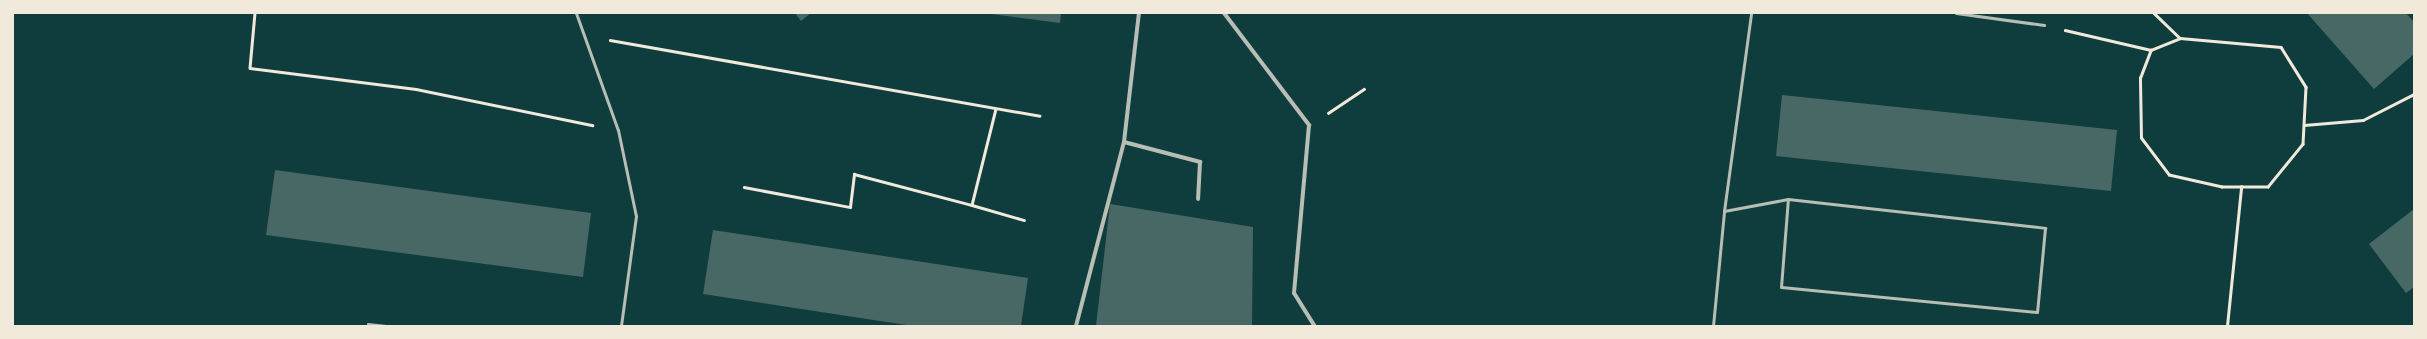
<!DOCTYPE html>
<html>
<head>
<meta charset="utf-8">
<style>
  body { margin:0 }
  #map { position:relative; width:2427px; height:339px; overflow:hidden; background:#0f3d3e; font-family:"IBM Plex Sans",sans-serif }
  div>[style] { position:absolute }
  .building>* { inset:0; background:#486865 }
  .path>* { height:2.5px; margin:-1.25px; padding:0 1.25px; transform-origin:1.25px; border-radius:1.25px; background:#f1e9da }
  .service>* { height:3px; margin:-1.5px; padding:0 1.5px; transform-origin:1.5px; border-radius:1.5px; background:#b8beb3 }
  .minor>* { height:4px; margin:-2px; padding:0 2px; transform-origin:2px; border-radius:2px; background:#b8beb3 }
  span { translate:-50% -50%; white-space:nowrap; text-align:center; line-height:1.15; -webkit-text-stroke:4px #f1e9da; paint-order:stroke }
  .frame { position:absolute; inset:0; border:14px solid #f1e9da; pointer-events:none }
</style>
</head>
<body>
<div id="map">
  <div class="building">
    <i style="clip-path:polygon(795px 13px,811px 13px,801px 21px)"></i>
    <i style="clip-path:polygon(983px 13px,1061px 13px,1060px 23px)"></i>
    <i style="clip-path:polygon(2307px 13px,2406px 13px,2414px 22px,2414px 54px,2374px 89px)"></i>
    <i style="clip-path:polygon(1782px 95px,2117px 130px,2111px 191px,1776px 156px)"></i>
    <i style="clip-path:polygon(275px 170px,591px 213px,583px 277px,266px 235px)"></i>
    <i style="clip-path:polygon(1110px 204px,1253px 227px,1252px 326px,1096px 326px)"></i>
    <i style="clip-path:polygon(2414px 209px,2414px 287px,2406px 293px,2369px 244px)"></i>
    <i style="clip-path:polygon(713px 230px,1028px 278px,1021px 326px,913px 326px,703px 294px)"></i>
  </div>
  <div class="path">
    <i style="left:255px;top:13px;width:55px;rotate:95.2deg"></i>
    <i style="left:250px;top:68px;width:167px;rotate:7.2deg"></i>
    <i style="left:416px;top:89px;width:180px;rotate:11.6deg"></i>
    <i style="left:2154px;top:13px;width:36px;rotate:44deg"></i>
    <i style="left:2180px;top:38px;width:101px;rotate:5.1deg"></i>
    <i style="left:2281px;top:47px;width:47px;rotate:58deg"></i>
    <i style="left:2306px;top:87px;width:57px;rotate:93deg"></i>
    <i style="left:2303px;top:144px;width:55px;rotate:129.1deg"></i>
    <i style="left:2268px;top:187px;width:46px;rotate:180deg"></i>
    <i style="left:2222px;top:187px;width:54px;rotate:-167.2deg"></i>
    <i style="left:2169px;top:175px;width:46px;rotate:-127.1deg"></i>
    <i style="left:2141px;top:138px;width:60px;rotate:-91deg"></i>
    <i style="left:2140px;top:78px;width:30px;rotate:-69deg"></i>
    <i style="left:2151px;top:50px;width:31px;rotate:-22deg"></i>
    <i style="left:2065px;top:30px;width:88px;rotate:13.1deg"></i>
    <i style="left:610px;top:40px;width:436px;rotate:10deg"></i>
    <i style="left:996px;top:109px;width:99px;rotate:104deg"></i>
    <i style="left:972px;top:205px;width:54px;rotate:16.1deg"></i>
    <i style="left:1328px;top:113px;width:43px;rotate:-33.7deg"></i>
    <i style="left:2304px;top:125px;width:59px;rotate:-4.8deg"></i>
    <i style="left:2363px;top:120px;width:57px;rotate:-27deg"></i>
    <i style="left:744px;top:187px;width:108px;rotate:10.7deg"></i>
    <i style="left:850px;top:207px;width:33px;rotate:-83deg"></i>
    <i style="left:854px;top:174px;width:122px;rotate:14.7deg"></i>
    <i style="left:2227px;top:326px;width:140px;rotate:-84.2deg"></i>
  </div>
  <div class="service">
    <i style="left:576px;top:13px;width:124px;rotate:70.3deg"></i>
    <i style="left:618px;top:130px;width:88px;rotate:78.2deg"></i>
    <i style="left:636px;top:216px;width:111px;rotate:97.8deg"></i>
    <i style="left:1956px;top:13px;width:89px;rotate:7.8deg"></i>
    <i style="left:1724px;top:211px;width:65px;rotate:-10.6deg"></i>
    <i style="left:1788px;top:199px;width:259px;rotate:6.4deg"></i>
    <i style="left:2045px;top:228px;width:84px;rotate:95.4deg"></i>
    <i style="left:2037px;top:312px;width:257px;rotate:-174.4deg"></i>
    <i style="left:1781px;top:287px;width:88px;rotate:-85.5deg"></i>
    <i style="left:368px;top:326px;width:2px;rotate:-90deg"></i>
    <i style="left:368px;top:324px;width:18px;rotate:6deg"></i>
    <i style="left:1713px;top:326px;width:116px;rotate:-84.5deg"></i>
    <i style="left:1724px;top:211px;width:200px;rotate:-82.2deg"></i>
  </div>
  <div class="minor">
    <i style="left:1224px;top:13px;width:141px;rotate:52.8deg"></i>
    <i style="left:1309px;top:125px;width:169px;rotate:95.1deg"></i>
    <i style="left:1294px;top:293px;width:39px;rotate:58deg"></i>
    <i style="left:1124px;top:142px;width:79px;rotate:14.7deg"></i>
    <i style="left:1200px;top:162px;width:37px;rotate:93deg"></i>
    <i style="left:1076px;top:326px;width:190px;rotate:-75.4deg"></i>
    <i style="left:1124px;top:142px;width:130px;rotate:-83.4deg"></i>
  </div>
  <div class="frame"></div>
</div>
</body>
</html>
